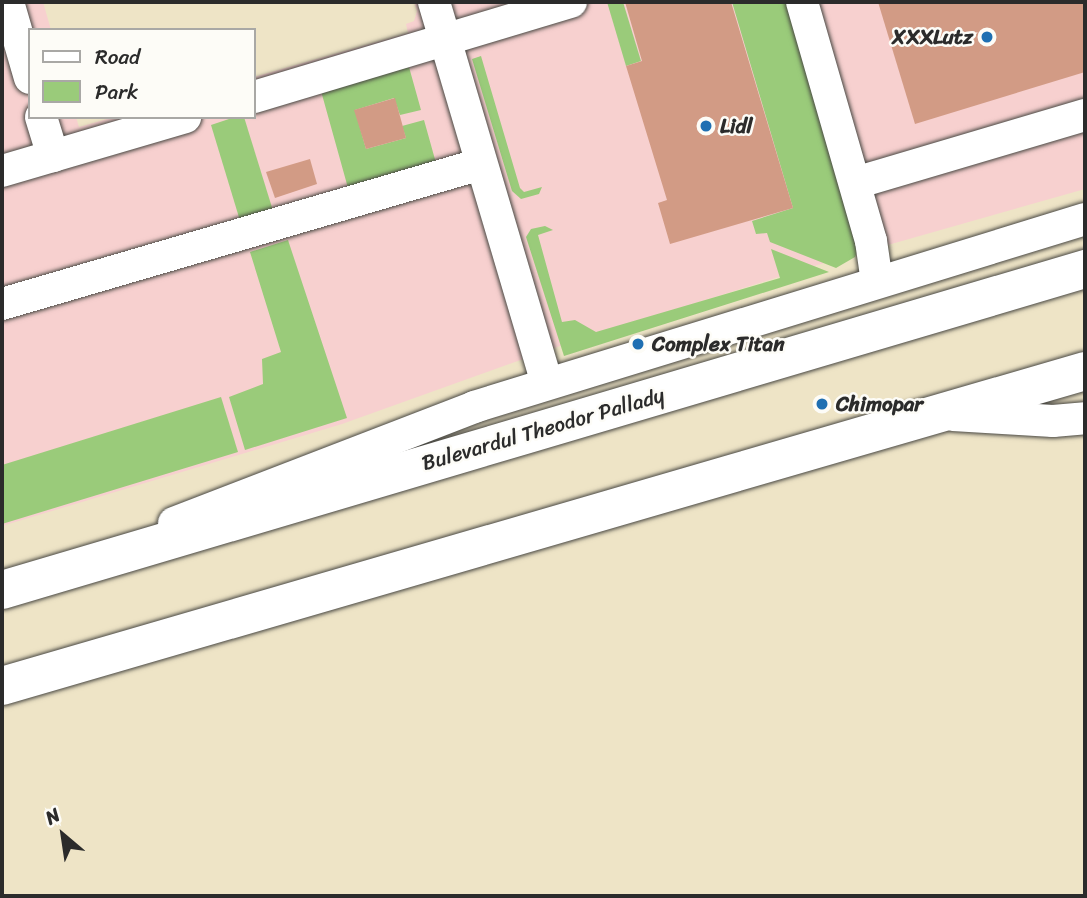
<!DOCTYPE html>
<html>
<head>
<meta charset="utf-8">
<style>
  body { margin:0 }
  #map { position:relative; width:1087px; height:898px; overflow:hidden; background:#eee4c6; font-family:Sriracha,sans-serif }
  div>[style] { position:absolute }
  .built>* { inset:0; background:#f7d0cf }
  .green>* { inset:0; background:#9acb7a }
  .building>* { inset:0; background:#d29b85 }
  .roads { filter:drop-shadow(0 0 2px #484742) drop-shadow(0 0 2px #484742) }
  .minor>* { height:32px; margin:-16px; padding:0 16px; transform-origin:16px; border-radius:16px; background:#fff }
  .major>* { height:38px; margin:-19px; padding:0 19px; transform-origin:19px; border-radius:19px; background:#fff }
  .dots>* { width:19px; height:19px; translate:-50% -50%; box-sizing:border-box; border:4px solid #fdfcf7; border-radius:50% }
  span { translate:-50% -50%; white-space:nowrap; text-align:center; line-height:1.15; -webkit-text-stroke:5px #fdfcf7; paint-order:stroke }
  .poi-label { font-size:21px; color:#2b2b2b; font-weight:700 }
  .right { translate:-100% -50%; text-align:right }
  .left { translate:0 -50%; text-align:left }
  .street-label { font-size:21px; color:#2b2b2b }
  .frame { position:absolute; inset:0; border:4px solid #2b2b2b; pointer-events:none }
  .legend { position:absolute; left:28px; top:28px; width:228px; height:91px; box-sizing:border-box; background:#fdfcf7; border:2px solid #a9a8a5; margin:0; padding:9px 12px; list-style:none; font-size:21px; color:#2b2b2b }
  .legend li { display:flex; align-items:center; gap:14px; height:35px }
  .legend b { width:35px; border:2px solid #a9a8a5 }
  .north { position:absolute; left:28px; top:800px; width:70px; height:70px; -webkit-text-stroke:5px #fdfcf7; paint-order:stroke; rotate:331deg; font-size:19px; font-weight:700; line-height:28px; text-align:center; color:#2b2b2b }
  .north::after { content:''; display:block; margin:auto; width:24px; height:32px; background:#2b2b2b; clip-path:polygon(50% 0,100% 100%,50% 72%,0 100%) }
</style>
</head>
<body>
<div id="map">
  <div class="built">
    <i style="clip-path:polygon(2px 2px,43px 2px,51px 30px,30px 30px,30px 117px,76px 117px,79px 127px,114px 117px,254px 117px,254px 77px,408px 33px,406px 24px,414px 21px,417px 11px,414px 2px,1085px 2px,1085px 189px,807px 268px,557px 347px,342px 424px,2px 526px)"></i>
  </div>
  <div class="green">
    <i style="clip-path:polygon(607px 2px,623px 2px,641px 61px,626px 66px)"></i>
    <i style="clip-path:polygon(732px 2px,790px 2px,860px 245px,855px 257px,836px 268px,770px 242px,767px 233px,756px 234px,752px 221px,793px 208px)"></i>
    <i style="clip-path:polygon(481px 56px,520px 188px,524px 192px,542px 187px,539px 194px,521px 199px,512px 191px,472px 59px)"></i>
    <i style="clip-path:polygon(409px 67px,421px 110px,400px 115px,394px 98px,355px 110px,366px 149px,406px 138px,402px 126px,424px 120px,436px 163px,348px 188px,321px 91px)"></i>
    <i style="clip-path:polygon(235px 117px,244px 117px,274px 214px,241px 224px,211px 125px)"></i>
    <i style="clip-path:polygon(545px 226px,553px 230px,538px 235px,562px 322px,575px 320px,596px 332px,780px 278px,771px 249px,829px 272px,564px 356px,526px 237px,531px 229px)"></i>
    <i style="clip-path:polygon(288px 240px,347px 418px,245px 450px,229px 397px,263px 384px,262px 359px,281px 352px,250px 252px)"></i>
    <i style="clip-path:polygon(221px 397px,238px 452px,2px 524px,2px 465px)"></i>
  </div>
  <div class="building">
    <i style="clip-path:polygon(625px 2px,731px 2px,793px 208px,670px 244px,658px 203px,667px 200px,626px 66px,642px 61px)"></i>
    <i style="clip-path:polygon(878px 2px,1085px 2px,1085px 72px,915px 124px)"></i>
    <i style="clip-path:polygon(395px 98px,406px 138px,366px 149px,354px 110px)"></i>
    <i style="clip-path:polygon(310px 159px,317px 184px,275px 198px,266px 172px)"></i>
  </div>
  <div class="roads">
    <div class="minor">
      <i style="left:8px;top:2px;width:79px;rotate:73.9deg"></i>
      <i style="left:434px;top:2px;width:397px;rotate:73.5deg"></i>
      <i style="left:802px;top:2px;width:249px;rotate:73.9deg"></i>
      <i style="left:871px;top:241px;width:41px;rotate:81.7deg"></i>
      <i style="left:254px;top:97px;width:331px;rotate:-16.7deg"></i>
      <i style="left:41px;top:117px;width:41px;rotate:72.9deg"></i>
      <i style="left:2px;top:171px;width:191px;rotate:-16.4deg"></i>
      <i style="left:855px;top:183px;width:240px;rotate:-16.5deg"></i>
      <i style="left:2px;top:304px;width:499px;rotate:-16.3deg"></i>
      <i style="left:953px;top:415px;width:100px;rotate:3.4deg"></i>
      <i style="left:1053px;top:421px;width:32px;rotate:-5deg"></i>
      <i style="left:174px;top:523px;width:322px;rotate:-21.1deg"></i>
      <i style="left:474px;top:407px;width:639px;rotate:-17.1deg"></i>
    </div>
    <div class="major">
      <i style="left:2px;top:590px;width:1130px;rotate:-16.51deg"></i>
      <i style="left:2px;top:686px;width:1128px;rotate:-16.22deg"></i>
    </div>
  </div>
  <div class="dots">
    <i style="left:987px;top:37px;background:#1f6fb2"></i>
    <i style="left:706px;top:126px;background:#1f6fb2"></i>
    <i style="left:638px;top:344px;background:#1f6fb2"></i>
    <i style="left:822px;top:404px;background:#1f6fb2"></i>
  </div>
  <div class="poi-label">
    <span class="right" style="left:973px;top:37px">XXXLutz</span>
    <span class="left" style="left:720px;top:126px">Lidl</span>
    <span class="left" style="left:652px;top:344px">Complex Titan</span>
    <span class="left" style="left:836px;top:404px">Chimopar</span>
  </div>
  <div class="street-label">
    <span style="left:543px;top:429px;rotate:-16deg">Bulevardul Theodor Pallady</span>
  </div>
  <div class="frame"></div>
  <ul class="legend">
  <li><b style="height:9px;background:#fff"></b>Road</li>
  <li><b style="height:19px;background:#9acb7a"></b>Park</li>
  </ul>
  <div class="north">N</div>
</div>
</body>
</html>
